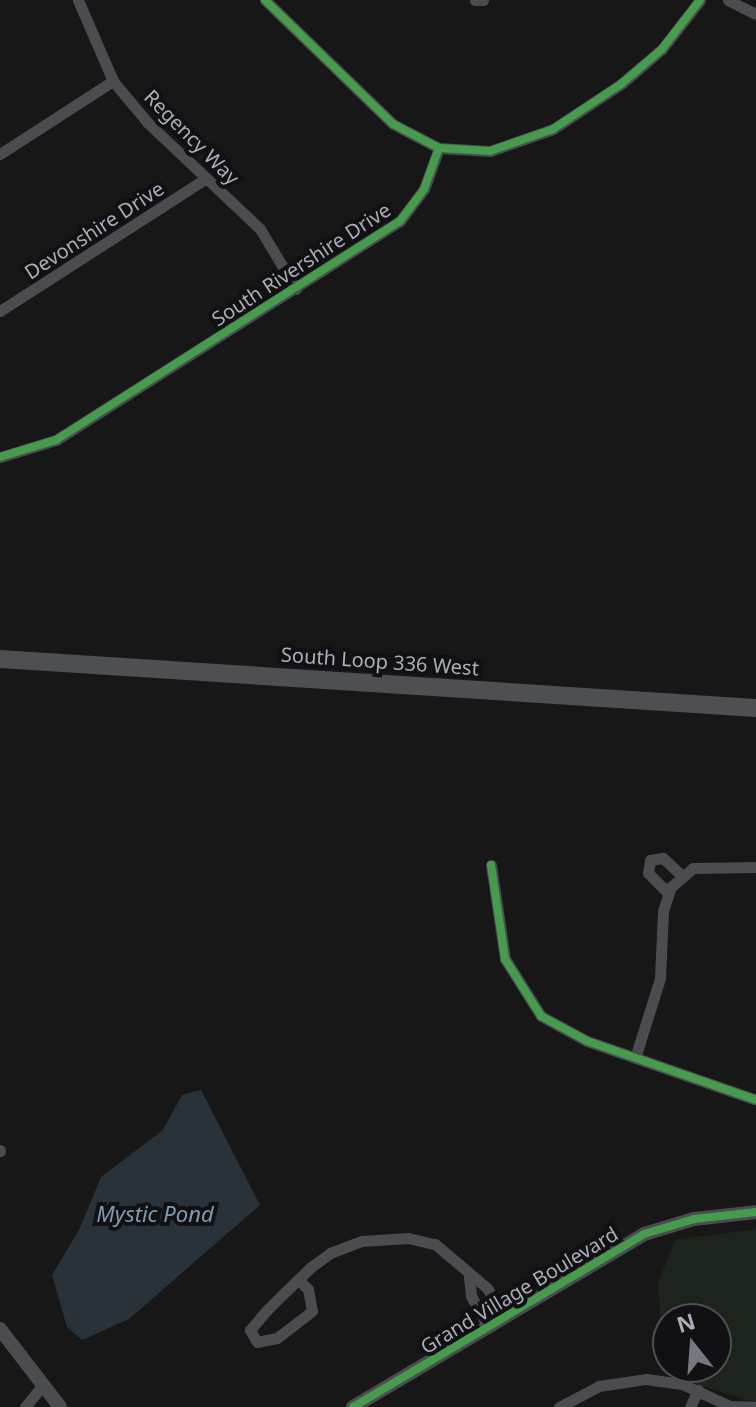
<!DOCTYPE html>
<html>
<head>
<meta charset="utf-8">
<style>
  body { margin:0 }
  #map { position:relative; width:756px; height:1407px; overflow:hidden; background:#171717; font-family:"Noto Sans",sans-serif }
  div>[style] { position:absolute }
  .green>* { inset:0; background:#1d241e }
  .water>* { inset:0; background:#2a3239 }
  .minor>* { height:11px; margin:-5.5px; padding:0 5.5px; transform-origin:5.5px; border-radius:5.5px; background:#4b4c50 }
  .tertiary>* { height:14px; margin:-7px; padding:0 7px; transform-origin:7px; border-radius:7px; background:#4b4c50 }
  .primary>* { height:18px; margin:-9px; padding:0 9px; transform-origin:9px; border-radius:9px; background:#4d4f52 }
  .cycleway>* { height:8px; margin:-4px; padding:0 4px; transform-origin:4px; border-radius:4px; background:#469c4c }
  span { translate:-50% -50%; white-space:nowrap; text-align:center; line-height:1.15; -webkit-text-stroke:8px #111113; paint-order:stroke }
  .street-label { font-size:20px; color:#a8adb8 }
  .water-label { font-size:22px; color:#7f9bb3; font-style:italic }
  .north { position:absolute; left:652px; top:1303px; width:80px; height:80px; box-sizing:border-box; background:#111113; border:2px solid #4d4f55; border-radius:50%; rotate:343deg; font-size:22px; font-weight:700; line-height:32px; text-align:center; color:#a8adb8 }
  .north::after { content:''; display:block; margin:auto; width:28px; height:36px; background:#757880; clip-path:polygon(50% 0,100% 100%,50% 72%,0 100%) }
</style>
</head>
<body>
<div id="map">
  <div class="green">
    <i style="clip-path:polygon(evenodd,756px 1229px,756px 1403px,665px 1374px,658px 1283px,675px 1240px,756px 1229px,668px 1319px,716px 1319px,716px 1367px,668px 1367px,668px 1319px)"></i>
  </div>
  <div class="water">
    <i style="clip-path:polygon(201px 1090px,260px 1205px,129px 1319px,82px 1340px,67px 1327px,52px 1275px,79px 1230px,101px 1177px,163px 1130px,182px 1095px)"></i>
  </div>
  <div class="minor">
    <i style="left:78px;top:0;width:88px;rotate:66.6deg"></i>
    <i style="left:113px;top:81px;width:55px;rotate:50.2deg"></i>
    <i style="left:148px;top:123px;width:154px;rotate:43.4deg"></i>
    <i style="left:260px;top:229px;width:70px;rotate:59deg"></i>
    <i style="left:265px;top:0;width:178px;rotate:44.1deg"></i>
    <i style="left:393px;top:124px;width:52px;rotate:27.6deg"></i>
    <i style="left:439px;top:148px;width:51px;rotate:3.4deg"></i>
    <i style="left:490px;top:151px;width:67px;rotate:-19.2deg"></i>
    <i style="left:553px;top:129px;width:82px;rotate:-33.5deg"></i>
    <i style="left:621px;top:84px;width:54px;rotate:-40.5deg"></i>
    <i style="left:662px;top:49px;width:62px;rotate:-52.2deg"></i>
    <i style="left:475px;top:0;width:8px"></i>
    <i style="left:728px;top:0;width:31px;rotate:27deg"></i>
    <i style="left:0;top:154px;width:135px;rotate:-32.9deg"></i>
    <i style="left:0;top:311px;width:245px;rotate:-32.8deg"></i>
    <i style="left:0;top:457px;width:59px;rotate:-16.9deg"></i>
    <i style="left:56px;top:440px;width:408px;rotate:-32.5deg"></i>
    <i style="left:400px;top:221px;width:40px;rotate:-53deg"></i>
    <i style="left:424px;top:189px;width:44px;rotate:-69.9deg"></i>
    <i style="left:491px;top:865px;width:95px;rotate:81.5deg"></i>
    <i style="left:505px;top:959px;width:67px;rotate:57.7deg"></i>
    <i style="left:541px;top:1016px;width:52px;rotate:28.5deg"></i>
    <i style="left:587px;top:1041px;width:179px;rotate:19.2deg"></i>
    <i style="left:668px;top:893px;width:28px;rotate:-135deg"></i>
    <i style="left:648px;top:873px;width:13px;rotate:-81deg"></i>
    <i style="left:650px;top:860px;width:13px;rotate:-9deg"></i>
    <i style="left:663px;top:858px;width:26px;rotate:43deg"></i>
    <i style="left:635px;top:1058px;width:84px;rotate:-72.6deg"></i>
    <i style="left:660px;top:978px;width:67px;rotate:-87.4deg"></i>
    <i style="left:663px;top:911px;width:25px;rotate:-72deg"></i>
    <i style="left:671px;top:887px;width:29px;rotate:-41deg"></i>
    <i style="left:693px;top:868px;width:63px;rotate:-0.9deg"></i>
    <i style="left:0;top:1150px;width:1px;rotate:90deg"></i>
    <i style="left:469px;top:1277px;width:19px;rotate:84deg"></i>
    <i style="left:471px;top:1296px;width:35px;rotate:61deg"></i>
    <i style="left:298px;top:1280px;width:13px;rotate:42deg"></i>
    <i style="left:308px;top:1289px;width:22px;rotate:80deg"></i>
    <i style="left:312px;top:1311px;width:44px;rotate:142.4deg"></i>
    <i style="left:277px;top:1338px;width:20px;rotate:169deg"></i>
    <i style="left:257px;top:1342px;width:14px;rotate:-120deg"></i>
    <i style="left:250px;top:1330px;width:26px;rotate:-50deg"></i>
    <i style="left:267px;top:1310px;width:21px;rotate:-45deg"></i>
    <i style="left:282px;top:1295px;width:40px;rotate:-44deg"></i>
    <i style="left:311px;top:1267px;width:24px;rotate:-36deg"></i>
    <i style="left:330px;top:1253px;width:34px;rotate:-21deg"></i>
    <i style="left:362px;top:1241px;width:46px;rotate:-3.7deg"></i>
    <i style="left:408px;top:1238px;width:28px;rotate:13deg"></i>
    <i style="left:435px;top:1244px;width:68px;rotate:40.2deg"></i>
    <i style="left:487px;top:1288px;width:34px;rotate:58deg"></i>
    <i style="left:731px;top:1406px;width:23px;rotate:2deg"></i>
    <i style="left:25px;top:1407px;width:27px;rotate:-51deg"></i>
    <i style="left:559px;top:1407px;width:45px;rotate:-27.7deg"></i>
    <i style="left:599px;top:1386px;width:48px;rotate:-8.5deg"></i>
    <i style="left:646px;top:1379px;width:36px;rotate:8deg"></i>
    <i style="left:682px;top:1384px;width:55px;rotate:24.7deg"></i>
    <i style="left:690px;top:1407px;width:19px;rotate:-65deg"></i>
  </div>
  <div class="tertiary">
    <i style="left:0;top:1329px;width:98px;rotate:52.4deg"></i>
    <i style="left:353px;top:1407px;width:339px;rotate:-30.7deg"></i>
    <i style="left:644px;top:1234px;width:52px;rotate:-16.7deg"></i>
    <i style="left:694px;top:1219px;width:62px;rotate:-6.4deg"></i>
  </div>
  <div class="primary">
    <i style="left:0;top:659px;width:758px;rotate:3.71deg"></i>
  </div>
  <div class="cycleway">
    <i style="left:265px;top:0;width:178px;rotate:44.1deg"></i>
    <i style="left:393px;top:124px;width:52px;rotate:27.6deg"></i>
    <i style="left:439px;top:148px;width:51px;rotate:3.4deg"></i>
    <i style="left:490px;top:151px;width:67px;rotate:-19.2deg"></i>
    <i style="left:553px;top:129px;width:82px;rotate:-33.5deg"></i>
    <i style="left:621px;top:84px;width:54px;rotate:-40.5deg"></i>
    <i style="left:662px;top:49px;width:62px;rotate:-52.2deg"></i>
    <i style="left:0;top:457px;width:59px;rotate:-16.9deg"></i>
    <i style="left:56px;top:440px;width:408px;rotate:-32.5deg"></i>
    <i style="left:400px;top:221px;width:40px;rotate:-53deg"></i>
    <i style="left:424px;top:189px;width:44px;rotate:-69.9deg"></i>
    <i style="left:491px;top:865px;width:95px;rotate:81.5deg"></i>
    <i style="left:505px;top:959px;width:67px;rotate:57.7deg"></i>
    <i style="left:541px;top:1016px;width:52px;rotate:28.5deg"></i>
    <i style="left:587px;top:1041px;width:179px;rotate:19.2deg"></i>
    <i style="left:353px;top:1407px;width:339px;rotate:-30.7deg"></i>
    <i style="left:644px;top:1234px;width:52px;rotate:-16.7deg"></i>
    <i style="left:694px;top:1219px;width:62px;rotate:-6.4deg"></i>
  </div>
  <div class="street-label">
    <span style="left:192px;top:137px;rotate:45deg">Regency Way</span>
    <span style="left:94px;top:230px;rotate:-33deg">Devonshire Drive</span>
    <span style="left:301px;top:264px;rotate:-33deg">South Rivershire Drive</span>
    <span style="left:380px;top:661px;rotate:4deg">South Loop 336 West</span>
    <span style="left:519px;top:1290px;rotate:-31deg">Grand Village Boulevard</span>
  </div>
  <div class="water-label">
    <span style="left:155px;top:1214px">Mystic Pond</span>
  </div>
  <div class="north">N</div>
</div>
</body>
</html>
